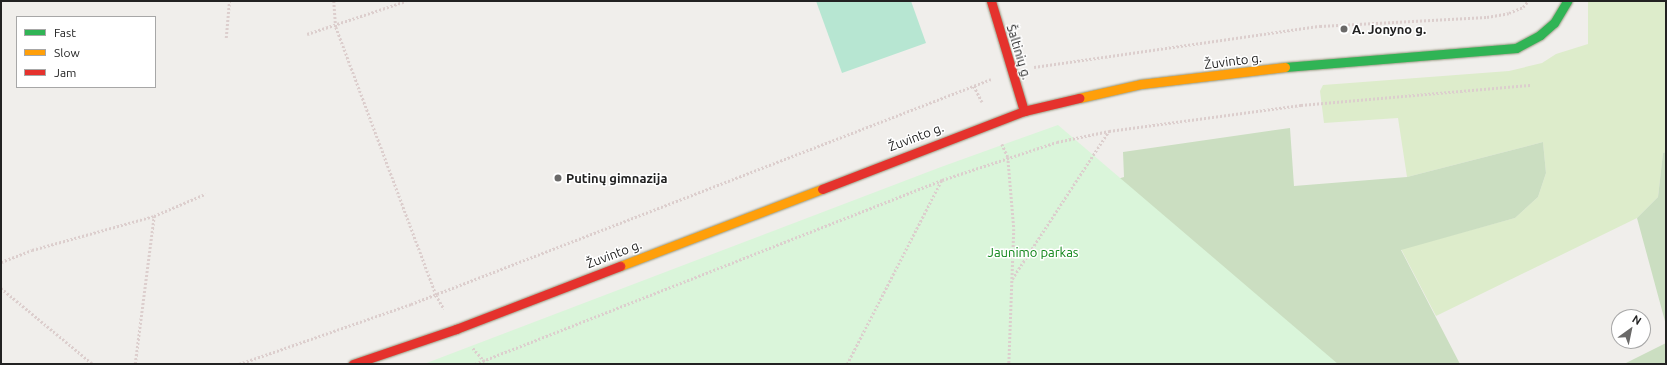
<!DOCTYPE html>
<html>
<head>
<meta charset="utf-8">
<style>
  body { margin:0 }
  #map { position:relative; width:1667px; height:365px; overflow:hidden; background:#f0eeeb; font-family:Ubuntu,sans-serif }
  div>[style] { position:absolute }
  .grass>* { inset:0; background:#ddeccb }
  .forest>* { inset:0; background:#cbdec1 }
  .park>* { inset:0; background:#daf5da }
  .pitch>* { inset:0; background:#b7e6d2 }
  .path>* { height:2.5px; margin-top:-1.25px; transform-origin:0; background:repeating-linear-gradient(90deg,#dccecd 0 2px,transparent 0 4px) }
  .roads { filter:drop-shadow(0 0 1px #999a82) drop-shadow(0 0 1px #999a82) }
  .fast>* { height:9px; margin:-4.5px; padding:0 4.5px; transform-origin:4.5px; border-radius:4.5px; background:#30b455 }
  .slow>* { height:9px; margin:-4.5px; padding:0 4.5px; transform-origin:4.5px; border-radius:4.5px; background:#ff9f0a }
  .jam>* { height:9px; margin:-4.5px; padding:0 4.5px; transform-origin:4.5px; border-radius:4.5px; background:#e5322d }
  .dots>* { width:11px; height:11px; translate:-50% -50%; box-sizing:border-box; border:2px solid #fff; border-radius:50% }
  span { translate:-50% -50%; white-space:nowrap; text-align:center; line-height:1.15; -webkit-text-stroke:3px #fff; paint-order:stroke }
  .poi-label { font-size:13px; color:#222; font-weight:700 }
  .left { translate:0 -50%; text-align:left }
  .street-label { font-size:13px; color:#222 }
  .park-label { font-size:13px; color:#0c8416 }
  .frame { position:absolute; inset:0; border:2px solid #222; pointer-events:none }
  .legend { position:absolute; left:16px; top:16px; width:140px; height:72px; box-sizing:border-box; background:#fff; border:1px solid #a7a7a7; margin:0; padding:5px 7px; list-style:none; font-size:12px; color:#222 }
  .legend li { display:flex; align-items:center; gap:8px; height:20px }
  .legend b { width:20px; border:1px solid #a7a7a7 }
  .north { position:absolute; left:1611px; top:309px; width:40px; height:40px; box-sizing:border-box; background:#fff; border:1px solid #a7a7a7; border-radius:50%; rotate:33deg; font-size:11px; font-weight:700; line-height:16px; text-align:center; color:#222 }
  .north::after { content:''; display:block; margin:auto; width:14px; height:18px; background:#6a6968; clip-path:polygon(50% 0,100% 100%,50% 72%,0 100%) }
</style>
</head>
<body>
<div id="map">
  <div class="grass">
    <i style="clip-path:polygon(1588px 1px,1666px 1px,1666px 152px,1663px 153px,1658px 197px,1637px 218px,1436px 316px,1401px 249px,1515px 218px,1538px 197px,1546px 173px,1543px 142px,1407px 177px,1398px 118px,1324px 123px,1320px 91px,1323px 85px,1509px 71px,1542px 63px,1556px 54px,1588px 44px)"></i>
  </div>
  <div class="forest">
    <i style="clip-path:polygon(1290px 128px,1294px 186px,1407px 177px,1543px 142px,1546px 173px,1538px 197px,1515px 218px,1401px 250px,1460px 364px,922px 364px,1088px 188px,1124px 177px,1123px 152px)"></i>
    <i style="clip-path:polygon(1666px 152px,1666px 325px,1637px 218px,1658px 197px,1663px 153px)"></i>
    <i style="clip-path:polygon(1666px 343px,1666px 364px,1624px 364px)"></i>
  </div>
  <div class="park">
    <i style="clip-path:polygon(1058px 125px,1338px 364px,424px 364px,941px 167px)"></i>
  </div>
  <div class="pitch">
    <i style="clip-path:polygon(816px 1px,911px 1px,926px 43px,842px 73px)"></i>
  </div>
  <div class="path">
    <i style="left:334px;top:1px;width:26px;rotate:86deg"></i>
    <i style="left:336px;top:27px;width:286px;rotate:69.5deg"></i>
    <i style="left:436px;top:295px;width:16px;rotate:60deg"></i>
    <i style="left:307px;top:34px;width:104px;rotate:-18.4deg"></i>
    <i style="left:226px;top:38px;width:37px;rotate:-85deg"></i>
    <i style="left:1034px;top:67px;width:289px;rotate:-8.2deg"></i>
    <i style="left:1320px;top:26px;width:167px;rotate:-3.1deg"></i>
    <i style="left:1487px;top:17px;width:22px;rotate:-10deg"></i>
    <i style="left:1509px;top:13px;width:15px;rotate:-23deg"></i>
    <i style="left:1523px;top:7px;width:8px;rotate:-50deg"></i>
    <i style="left:974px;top:86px;width:18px;rotate:63deg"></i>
    <i style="left:1002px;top:144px;width:14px;rotate:65deg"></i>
    <i style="left:1008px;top:157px;width:72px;rotate:85.2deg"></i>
    <i style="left:1014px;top:229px;width:135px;rotate:92.1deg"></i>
    <i style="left:1px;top:262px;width:33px;rotate:-21deg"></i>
    <i style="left:32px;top:250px;width:127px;rotate:-15.6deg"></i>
    <i style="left:154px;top:216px;width:56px;rotate:-23.3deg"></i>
    <i style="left:1012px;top:279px;width:177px;rotate:-56.8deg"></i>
    <i style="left:1px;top:288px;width:119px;rotate:39.6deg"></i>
    <i style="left:473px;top:348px;width:21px;rotate:49deg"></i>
    <i style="left:135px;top:364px;width:149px;rotate:-82.7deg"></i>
    <i style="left:239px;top:364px;width:182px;rotate:-19.2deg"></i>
    <i style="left:411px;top:304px;width:622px;rotate:-21.2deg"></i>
    <i style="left:475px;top:364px;width:502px;rotate:-21.5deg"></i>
    <i style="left:942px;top:180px;width:121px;rotate:-18.3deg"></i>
    <i style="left:1057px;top:142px;width:53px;rotate:-11.9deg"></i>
    <i style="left:1109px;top:131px;width:194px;rotate:-7.7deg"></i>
    <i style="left:1301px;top:105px;width:230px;rotate:-5deg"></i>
    <i style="left:847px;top:364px;width:206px;rotate:-62.8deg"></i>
  </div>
  <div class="roads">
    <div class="fast">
      <i style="left:1285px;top:67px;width:232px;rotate:-4.7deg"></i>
      <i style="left:1516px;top:48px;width:27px;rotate:-28deg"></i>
      <i style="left:1540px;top:35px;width:18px;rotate:-41deg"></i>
      <i style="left:1554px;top:23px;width:26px;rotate:-59deg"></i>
    </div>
    <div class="slow">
      <i style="left:1079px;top:98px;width:64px;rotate:-12.7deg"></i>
      <i style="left:1141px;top:84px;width:145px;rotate:-6.7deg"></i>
      <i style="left:620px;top:266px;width:216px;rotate:-20.9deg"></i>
    </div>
    <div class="jam">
      <i style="left:991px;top:1px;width:115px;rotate:73.3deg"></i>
      <i style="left:822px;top:189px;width:217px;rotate:-21.1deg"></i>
      <i style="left:1024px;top:111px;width:57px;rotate:-13.3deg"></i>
      <i style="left:353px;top:364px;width:109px;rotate:-18.8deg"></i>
      <i style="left:456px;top:329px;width:176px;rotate:-21deg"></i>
    </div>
  </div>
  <div class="dots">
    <i style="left:1344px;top:29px;background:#6a6968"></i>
    <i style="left:558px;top:178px;background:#6a6968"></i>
  </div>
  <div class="poi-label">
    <span class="left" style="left:1352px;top:29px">A. Jonyno g.</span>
    <span class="left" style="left:566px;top:178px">Putinų gimnazija</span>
  </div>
  <div class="street-label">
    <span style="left:1019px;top:52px;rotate:73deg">Šaltinių g.</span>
    <span style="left:1233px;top:61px;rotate:-7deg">Žuvinto g.</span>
    <span style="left:916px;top:137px;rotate:-21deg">Žuvinto g.</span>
    <span style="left:614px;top:254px;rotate:-21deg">Žuvinto g.</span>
  </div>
  <div class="park-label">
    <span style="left:1033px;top:252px">Jaunimo parkas</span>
  </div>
  <div class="frame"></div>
  <ul class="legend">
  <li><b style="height:5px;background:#30b455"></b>Fast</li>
  <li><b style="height:5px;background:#ff9f0a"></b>Slow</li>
  <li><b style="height:5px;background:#e5322d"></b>Jam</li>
  </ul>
  <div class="north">N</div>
</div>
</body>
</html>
